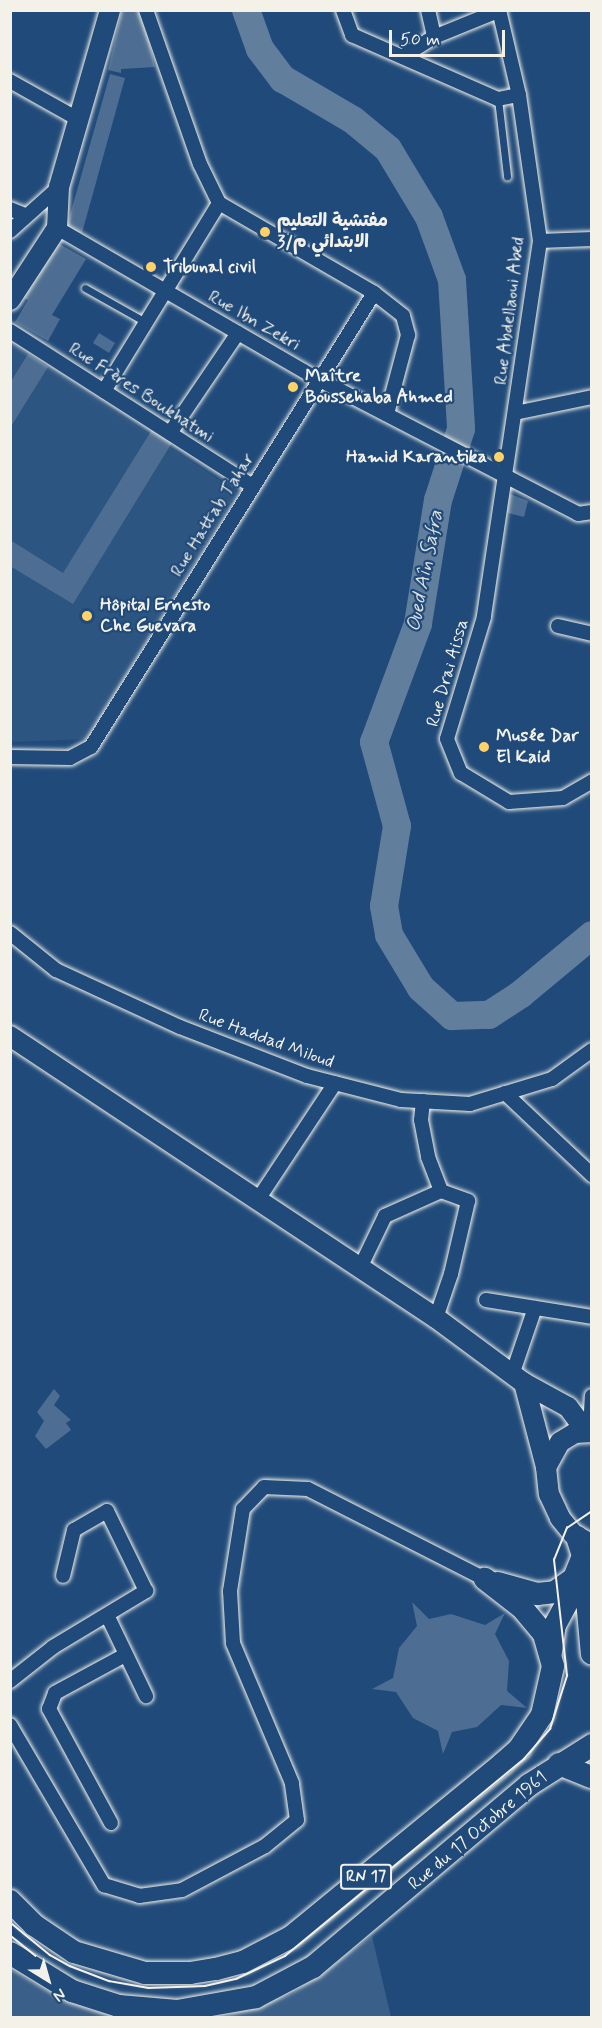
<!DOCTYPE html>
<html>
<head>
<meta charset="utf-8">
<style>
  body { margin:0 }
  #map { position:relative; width:602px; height:2028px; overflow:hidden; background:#1f4a7a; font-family:Mynerve,"Playpen Sans Arabic",sans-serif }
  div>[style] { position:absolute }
  .built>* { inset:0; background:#2d5581 }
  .green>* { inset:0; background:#3a5f88 }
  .river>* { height:28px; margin:-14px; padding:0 14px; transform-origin:14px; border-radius:14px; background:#627e9d }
  .building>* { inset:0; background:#4d6e92 }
  .roads { filter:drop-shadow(0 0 2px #f4f1e8) drop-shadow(0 0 2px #f4f1e8) }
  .lane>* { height:7px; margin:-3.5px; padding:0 3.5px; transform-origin:3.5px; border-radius:3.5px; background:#1f4a7a }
  .street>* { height:14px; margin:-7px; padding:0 7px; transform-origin:7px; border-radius:7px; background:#1f4a7a }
  .secondary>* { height:20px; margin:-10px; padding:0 10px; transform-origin:10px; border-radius:10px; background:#1f4a7a }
  .primary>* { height:22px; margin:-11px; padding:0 11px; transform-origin:11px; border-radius:11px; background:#1f4a7a }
  .tram>* { height:1.5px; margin:-0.75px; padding:0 0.75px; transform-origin:0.75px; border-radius:0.75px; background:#f4f1e8 }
  .dots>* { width:16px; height:16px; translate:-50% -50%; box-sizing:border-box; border:3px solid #1f4a7a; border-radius:50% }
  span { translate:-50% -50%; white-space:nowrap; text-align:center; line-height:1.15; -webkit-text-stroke:4.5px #1f4a7a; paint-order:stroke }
  .shield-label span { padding:2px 4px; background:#1f4a7a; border:2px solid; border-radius:4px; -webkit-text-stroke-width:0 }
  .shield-label { font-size:16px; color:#f4f1e8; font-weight:700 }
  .poi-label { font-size:18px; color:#f4f1e8; font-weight:700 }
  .left { translate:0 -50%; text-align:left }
  .right { translate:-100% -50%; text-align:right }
  .street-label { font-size:18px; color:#f4f1e8 }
  .water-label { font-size:20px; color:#dee0dd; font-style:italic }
  .frame { position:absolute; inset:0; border:12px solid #f4f1e8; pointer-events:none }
  .north { position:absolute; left:18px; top:1950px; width:60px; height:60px; -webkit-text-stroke:4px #1f4a7a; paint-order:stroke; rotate:143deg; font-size:16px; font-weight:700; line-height:24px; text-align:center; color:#f4f1e8 }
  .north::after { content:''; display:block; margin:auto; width:21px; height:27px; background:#f4f1e8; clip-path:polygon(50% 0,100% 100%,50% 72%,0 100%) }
  .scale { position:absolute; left:389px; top:30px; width:116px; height:27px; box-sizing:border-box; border:3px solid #f4f1e8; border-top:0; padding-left:8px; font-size:18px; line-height:21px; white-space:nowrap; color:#f4f1e8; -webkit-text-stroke:4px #1f4a7a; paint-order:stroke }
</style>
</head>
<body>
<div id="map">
  <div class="built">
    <i style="clip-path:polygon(10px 343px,237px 492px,88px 739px,11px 742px)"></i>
  </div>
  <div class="green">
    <i style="clip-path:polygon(372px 1936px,391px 2017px,223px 2017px,292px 1994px)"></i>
    <i style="clip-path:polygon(10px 1969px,48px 1992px,90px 2010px,121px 2017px,11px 2017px)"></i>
  </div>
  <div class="river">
    <i style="left:246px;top:10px;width:41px;rotate:70.3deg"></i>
    <i style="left:260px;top:49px;width:38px;rotate:53deg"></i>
    <i style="left:283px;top:79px;width:81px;rotate:30.4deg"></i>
    <i style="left:353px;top:120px;width:45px;rotate:39.6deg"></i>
    <i style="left:388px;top:149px;width:79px;rotate:58.9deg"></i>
    <i style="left:429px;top:217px;width:67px;rotate:69.9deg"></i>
    <i style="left:452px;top:280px;width:149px;rotate:86.5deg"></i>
    <i style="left:461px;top:429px;width:75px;rotate:107.9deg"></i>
    <i style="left:438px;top:500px;width:126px;rotate:99.2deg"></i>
    <i style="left:418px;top:624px;width:126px;rotate:110.4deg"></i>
    <i style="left:374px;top:742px;width:87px;rotate:74.7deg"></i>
    <i style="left:397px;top:826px;width:81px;rotate:99.2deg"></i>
    <i style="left:384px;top:906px;width:29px;rotate:80deg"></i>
    <i style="left:389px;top:935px;width:62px;rotate:58.9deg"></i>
    <i style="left:421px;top:988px;width:42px;rotate:42.1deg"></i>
    <i style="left:452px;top:1016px;width:37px;rotate:-2deg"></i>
    <i style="left:489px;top:1015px;width:38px;rotate:-33deg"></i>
    <i style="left:521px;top:994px;width:92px;rotate:-39.7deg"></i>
  </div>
  <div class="building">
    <i style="clip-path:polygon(122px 10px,142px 10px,155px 67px,121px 69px,121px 73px,108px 70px)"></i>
    <i style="clip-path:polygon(110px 74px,125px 78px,82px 233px,66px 229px)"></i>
    <i style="clip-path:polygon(56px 242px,86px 259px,52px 315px,60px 319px,48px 341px,15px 322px,28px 300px,23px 298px)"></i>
    <i style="clip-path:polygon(99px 333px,115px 343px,109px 353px,93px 343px)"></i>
    <i style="clip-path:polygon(28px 354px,48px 367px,10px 428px,10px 383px)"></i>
    <i style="clip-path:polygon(153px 428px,173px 441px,73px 604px,10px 566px,10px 540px,63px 573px)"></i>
    <i style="clip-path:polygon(496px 451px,504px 453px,501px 463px,494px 461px)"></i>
    <i style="clip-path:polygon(510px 494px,528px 501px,524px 517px,504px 512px)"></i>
    <i style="clip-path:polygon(54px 1389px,60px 1396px,54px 1405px,71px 1420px,66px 1423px,71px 1430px,46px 1449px,35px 1436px,44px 1421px,37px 1412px)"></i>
    <i style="clip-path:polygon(412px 1602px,429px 1619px,451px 1614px,485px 1625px,505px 1613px,495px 1634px,509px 1661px,507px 1691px,527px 1708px,501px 1705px,477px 1727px,452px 1732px,443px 1754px,438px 1731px,413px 1718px,396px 1692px,372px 1689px,393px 1678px,399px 1648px,417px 1626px)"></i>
  </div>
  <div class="roads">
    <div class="lane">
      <i style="left:498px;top:99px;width:78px;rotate:83.3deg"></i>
      <i style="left:85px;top:288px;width:71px;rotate:29.4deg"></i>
    </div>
    <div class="street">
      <i style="left:146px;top:10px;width:163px;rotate:70.7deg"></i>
      <i style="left:200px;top:164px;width:43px;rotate:64deg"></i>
      <i style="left:219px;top:203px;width:179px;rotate:30.1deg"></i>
      <i style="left:374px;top:293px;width:37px;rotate:38deg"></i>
      <i style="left:403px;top:316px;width:20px;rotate:75deg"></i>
      <i style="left:408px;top:335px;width:82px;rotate:104.9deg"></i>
      <i style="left:343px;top:10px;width:27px;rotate:70deg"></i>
      <i style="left:352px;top:35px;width:159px;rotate:23.7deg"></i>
      <i style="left:498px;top:99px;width:21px;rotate:-11deg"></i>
      <i style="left:428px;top:10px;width:28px;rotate:77deg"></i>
      <i style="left:499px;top:10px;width:87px;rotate:76.8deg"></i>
      <i style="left:519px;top:95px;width:148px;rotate:81.8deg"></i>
      <i style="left:540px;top:241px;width:380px;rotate:98.5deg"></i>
      <i style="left:484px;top:617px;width:127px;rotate:106.9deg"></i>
      <i style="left:447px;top:739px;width:37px;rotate:68deg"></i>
      <i style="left:461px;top:773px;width:56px;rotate:31.1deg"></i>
      <i style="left:509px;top:802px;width:54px;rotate:-4.2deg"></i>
      <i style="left:563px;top:798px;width:34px;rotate:-30deg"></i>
      <i style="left:405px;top:55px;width:34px;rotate:-32deg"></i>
      <i style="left:434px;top:37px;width:71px;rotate:-22.2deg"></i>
      <i style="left:10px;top:81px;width:78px;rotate:29.2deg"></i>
      <i style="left:10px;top:209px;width:16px;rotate:22deg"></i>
      <i style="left:57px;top:228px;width:302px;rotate:30.1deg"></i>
      <i style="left:318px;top:379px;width:293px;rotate:27.4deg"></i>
      <i style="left:578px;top:514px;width:14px;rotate:-8deg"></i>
      <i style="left:10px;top:231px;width:66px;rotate:-41.9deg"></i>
      <i style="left:540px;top:241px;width:52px;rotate:-2.2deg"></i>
      <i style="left:10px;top:331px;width:287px;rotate:32.6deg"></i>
      <i style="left:104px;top:391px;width:220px;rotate:-58.5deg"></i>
      <i style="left:515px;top:413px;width:79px;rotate:-11.7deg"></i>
      <i style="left:170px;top:433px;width:121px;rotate:-55.8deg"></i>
      <i style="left:558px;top:626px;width:35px;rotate:13deg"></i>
      <i style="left:10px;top:757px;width:60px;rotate:1deg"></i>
      <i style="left:70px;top:758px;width:24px;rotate:-28deg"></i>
      <i style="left:91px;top:747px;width:535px;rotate:-58.06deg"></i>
      <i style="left:10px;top:933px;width:59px;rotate:38.8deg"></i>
      <i style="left:56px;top:970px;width:136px;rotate:24.7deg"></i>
      <i style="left:180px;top:1027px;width:136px;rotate:21.1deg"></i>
      <i style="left:307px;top:1076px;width:97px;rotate:14.3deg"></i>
      <i style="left:401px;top:1100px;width:69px;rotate:3.3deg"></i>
      <i style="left:470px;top:1104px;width:86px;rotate:-17deg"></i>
      <i style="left:552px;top:1079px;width:49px;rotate:-35.9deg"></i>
      <i style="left:505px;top:1093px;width:120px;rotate:43.3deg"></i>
      <i style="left:423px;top:1101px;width:19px;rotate:96deg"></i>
      <i style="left:421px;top:1120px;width:38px;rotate:79deg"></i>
      <i style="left:428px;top:1157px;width:36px;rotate:69deg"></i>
      <i style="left:257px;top:1201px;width:141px;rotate:-56.5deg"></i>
      <i style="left:360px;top:1268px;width:58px;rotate:-64.3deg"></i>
      <i style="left:385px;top:1216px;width:61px;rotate:-24.1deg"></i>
      <i style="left:441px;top:1191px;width:29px;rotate:20deg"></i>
      <i style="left:468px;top:1201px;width:75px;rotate:103.1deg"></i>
      <i style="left:451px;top:1274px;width:46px;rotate:108.8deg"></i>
      <i style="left:486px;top:1300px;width:107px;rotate:9.1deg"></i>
      <i style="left:512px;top:1375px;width:71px;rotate:-71.1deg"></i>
      <i style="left:590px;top:1431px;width:35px;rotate:-87deg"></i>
      <i style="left:108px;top:1617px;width:88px;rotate:64.3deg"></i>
      <i style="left:10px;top:1681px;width:55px;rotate:-38.3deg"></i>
      <i style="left:53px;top:1647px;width:109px;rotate:-31.1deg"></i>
      <i style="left:146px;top:1591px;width:89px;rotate:-116deg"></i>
      <i style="left:107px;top:1511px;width:38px;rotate:150deg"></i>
      <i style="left:74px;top:1530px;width:47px;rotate:103.4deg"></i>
      <i style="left:10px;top:1725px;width:186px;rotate:59.6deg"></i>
      <i style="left:104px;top:1885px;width:37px;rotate:17deg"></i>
      <i style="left:139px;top:1896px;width:43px;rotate:-7.9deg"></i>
      <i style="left:182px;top:1890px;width:94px;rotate:-27.9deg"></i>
      <i style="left:265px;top:1846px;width:41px;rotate:-39.1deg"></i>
      <i style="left:297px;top:1820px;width:37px;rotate:-98deg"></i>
      <i style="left:292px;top:1783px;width:152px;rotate:-112.9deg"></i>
      <i style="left:233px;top:1643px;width:52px;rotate:-93.3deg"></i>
      <i style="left:230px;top:1591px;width:83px;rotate:-81deg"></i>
      <i style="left:243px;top:1509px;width:30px;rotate:-46deg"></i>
      <i style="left:264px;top:1487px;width:44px;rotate:2.6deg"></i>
      <i style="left:308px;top:1489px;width:199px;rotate:27deg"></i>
      <i style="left:111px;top:1823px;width:130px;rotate:-118.5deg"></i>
      <i style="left:49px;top:1709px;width:17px;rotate:-69deg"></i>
      <i style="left:55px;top:1693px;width:80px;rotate:-28.5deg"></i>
    </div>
    <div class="secondary">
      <i style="left:10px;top:300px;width:86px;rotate:-56.9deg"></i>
      <i style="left:57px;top:228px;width:41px;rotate:-87.2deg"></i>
      <i style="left:59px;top:187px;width:184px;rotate:-73.9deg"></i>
      <i style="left:10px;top:1036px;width:511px;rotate:33.5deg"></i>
      <i style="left:436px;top:1318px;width:109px;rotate:36.5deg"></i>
      <i style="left:524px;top:1383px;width:50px;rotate:28.6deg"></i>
      <i style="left:568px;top:1407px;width:30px;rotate:53deg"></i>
      <i style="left:524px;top:1383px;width:87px;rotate:75.3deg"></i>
      <i style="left:592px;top:1432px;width:17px;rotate:177deg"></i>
      <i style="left:575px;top:1433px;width:17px;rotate:149deg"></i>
      <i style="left:560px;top:1442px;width:29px;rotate:119deg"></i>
      <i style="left:546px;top:1467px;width:27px;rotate:84deg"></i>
      <i style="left:549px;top:1494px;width:26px;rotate:65deg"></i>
      <i style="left:560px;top:1518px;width:21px;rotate:51deg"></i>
      <i style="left:573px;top:1534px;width:22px;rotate:30deg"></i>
    </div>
    <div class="primary">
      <i style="left:577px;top:1537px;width:20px;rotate:72deg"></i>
      <i style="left:583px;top:1556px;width:98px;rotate:84.8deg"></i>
      <i style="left:498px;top:1583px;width:41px;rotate:15.8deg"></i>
      <i style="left:537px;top:1594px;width:18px;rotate:-6deg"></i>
      <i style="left:555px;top:1592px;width:24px;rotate:-36deg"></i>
      <i style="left:574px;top:1578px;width:24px;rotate:-68deg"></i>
      <i style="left:551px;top:1652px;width:27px;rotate:-82deg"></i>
      <i style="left:555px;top:1625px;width:57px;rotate:-61.6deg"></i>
      <i style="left:559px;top:1764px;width:35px;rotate:22deg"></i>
      <i style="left:10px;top:1901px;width:34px;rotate:45deg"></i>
      <i style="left:34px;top:1925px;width:48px;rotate:34deg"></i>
      <i style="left:74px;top:1952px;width:74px;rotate:16.5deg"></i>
      <i style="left:145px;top:1973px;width:45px"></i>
      <i style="left:190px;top:1973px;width:26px;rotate:-9deg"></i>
      <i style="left:216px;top:1969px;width:28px;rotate:-15deg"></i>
      <i style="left:243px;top:1962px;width:54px;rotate:-27.5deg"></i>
      <i style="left:291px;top:1937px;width:273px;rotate:-39.3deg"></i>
      <i style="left:502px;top:1764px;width:23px;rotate:-41deg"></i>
      <i style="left:519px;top:1749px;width:41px;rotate:-55.9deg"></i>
      <i style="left:542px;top:1715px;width:50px;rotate:-77.3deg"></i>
      <i style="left:553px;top:1666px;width:33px;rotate:-106deg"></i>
      <i style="left:544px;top:1634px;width:35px;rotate:-130deg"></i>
      <i style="left:521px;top:1607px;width:46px;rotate:-142.1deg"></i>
      <i style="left:10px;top:1953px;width:73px;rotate:31.5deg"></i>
      <i style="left:72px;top:1991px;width:49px;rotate:17.7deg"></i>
      <i style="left:119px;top:2006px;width:58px;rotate:4.9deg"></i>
      <i style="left:177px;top:2011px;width:80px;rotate:-10deg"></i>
      <i style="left:256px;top:1997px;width:64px;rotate:-27.8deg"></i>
      <i style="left:313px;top:1967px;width:282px;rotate:-40.1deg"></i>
      <i style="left:529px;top:1785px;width:75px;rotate:-32.4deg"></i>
    </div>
  </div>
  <div class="tram">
    <i style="left:10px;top:1922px;width:52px;rotate:39.5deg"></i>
    <i style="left:50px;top:1955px;width:23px;rotate:29deg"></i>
    <i style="left:70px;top:1966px;width:42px;rotate:21deg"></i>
    <i style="left:109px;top:1981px;width:40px;rotate:10deg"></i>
    <i style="left:148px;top:1988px;width:57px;rotate:-2deg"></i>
    <i style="left:205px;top:1986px;width:32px;rotate:-13deg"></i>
    <i style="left:236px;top:1979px;width:54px;rotate:-25.1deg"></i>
    <i style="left:285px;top:1956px;width:310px;rotate:-39.5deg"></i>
    <i style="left:524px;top:1759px;width:40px;rotate:-49deg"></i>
    <i style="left:550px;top:1729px;width:56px;rotate:-72.2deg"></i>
    <i style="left:567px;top:1676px;width:117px;rotate:-96.4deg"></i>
    <i style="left:554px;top:1560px;width:35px;rotate:-68deg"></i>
    <i style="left:567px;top:1528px;width:30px;rotate:-34deg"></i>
    <i style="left:10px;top:1935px;width:33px;rotate:39deg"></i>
  </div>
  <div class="dots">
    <i style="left:265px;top:232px;background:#ffd166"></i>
    <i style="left:151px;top:267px;background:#ffd166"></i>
    <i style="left:293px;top:387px;background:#ffd166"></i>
    <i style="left:499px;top:457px;background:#ffd166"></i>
    <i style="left:87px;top:616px;background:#ffd166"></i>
    <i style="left:484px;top:747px;background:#ffd166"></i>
  </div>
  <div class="shield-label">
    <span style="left:366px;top:1877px">RN 17</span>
  </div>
  <div class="poi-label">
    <span class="left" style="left:277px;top:232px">مفتشية التعليم<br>الابتدائي م/3</span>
    <span class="left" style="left:163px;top:267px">Tribunal civil</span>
    <span class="left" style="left:305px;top:387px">Maître<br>Boussehaba Ahmed</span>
    <span class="right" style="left:487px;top:457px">Hamid Karantika</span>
    <span class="left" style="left:100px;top:616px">Hôpital Ernesto<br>Che Guevara</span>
    <span class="left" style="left:496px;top:747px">Musée Dar<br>El Kaid</span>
  </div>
  <div class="street-label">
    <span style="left:510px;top:311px;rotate:-83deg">Rue Abdellaoui Abed</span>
    <span style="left:254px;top:321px;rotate:30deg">Rue Ibn Zekri</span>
    <span style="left:141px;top:393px;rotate:33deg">Rue Frères Boukhatmi</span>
    <span style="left:213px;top:515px;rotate:-58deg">Rue Hattab Tahar</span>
    <span style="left:448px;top:673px;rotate:-74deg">Rue Drai Aissa</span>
    <span style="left:266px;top:1039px;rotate:20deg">Rue Haddad Miloud</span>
    <span style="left:478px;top:1831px;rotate:-40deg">Rue du 17 Octobre 1961</span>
  </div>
  <div class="water-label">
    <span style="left:425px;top:571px;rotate:-79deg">Oued Aîn Safra</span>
  </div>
  <div class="frame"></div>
  <div class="north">N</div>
  <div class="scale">50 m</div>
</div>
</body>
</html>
